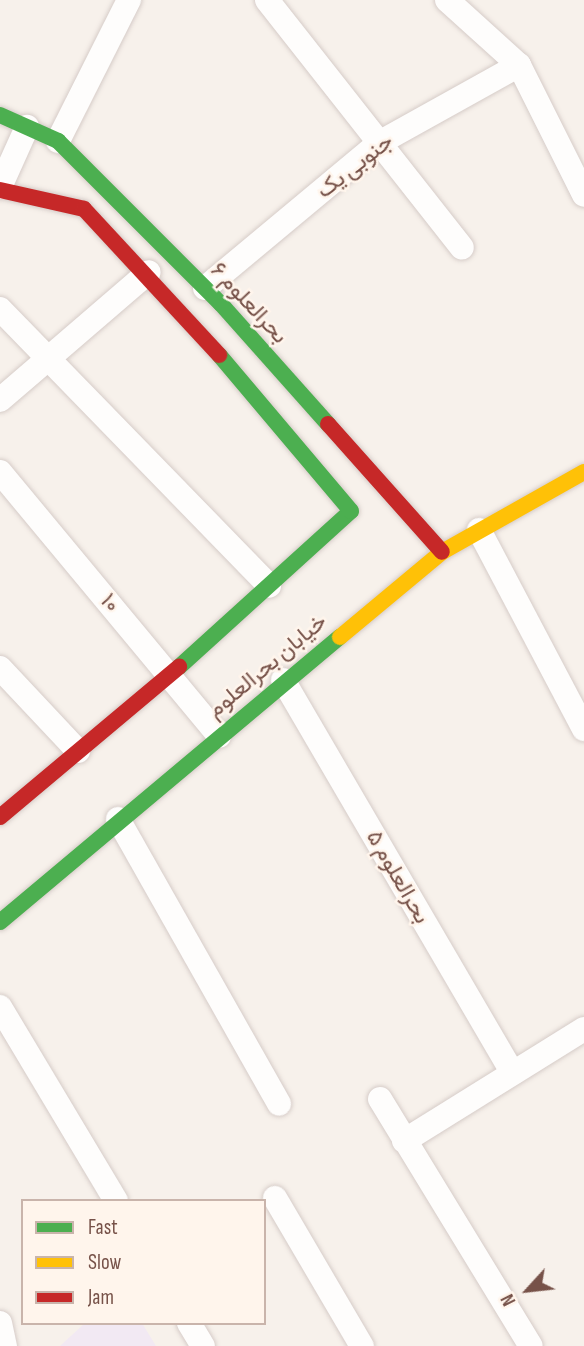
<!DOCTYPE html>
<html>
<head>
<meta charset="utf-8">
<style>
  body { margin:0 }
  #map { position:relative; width:584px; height:1346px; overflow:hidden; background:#f7f1eb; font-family:"Sofia Sans Condensed",Vazirmatn,sans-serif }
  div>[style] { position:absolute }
  .education>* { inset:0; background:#f2e9f3 }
  .roads { filter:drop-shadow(0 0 2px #d6ccc8) drop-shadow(0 0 2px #d6ccc8) }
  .street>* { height:24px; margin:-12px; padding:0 12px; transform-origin:12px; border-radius:12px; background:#fefdfc }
  .fast>* { height:16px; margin:-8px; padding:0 8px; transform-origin:8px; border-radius:8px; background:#4caf50 }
  .slow>* { height:16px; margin:-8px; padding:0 8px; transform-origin:8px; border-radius:8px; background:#ffc107 }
  .jam>* { height:16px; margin:-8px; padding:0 8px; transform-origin:8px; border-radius:8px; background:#c62828 }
  span { translate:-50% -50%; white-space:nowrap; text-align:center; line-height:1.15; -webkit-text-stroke:5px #fff5ec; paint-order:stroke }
  .street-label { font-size:23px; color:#775249 }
  .legend { position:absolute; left:21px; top:1199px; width:245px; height:126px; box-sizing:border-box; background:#fff5ec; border:2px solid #c9b4ab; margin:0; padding:9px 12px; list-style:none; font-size:21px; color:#775249 }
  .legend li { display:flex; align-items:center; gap:14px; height:35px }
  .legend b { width:35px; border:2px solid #c9b4ab }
  .north { position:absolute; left:493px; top:1255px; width:70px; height:70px; -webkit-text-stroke:5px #fff5ec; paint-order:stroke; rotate:243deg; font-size:19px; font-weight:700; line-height:28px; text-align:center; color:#775249 }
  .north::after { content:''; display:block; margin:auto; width:24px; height:32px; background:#775249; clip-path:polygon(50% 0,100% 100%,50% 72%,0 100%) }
</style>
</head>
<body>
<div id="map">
  <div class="education">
    <i style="clip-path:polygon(85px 1323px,142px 1323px,156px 1346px,60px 1346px)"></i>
  </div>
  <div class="roads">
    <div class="street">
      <i style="left:267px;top:0;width:315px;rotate:51.8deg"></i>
      <i style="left:447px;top:0;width:97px;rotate:42.1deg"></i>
      <i style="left:519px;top:65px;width:145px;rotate:63.4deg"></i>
      <i style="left:58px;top:141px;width:158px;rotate:-63.3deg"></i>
      <i style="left:0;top:187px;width:66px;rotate:-65.8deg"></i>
      <i style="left:205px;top:288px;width:226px;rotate:-39.8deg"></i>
      <i style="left:379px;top:143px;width:160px;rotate:-29.1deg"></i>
      <i style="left:0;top:309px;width:386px;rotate:45.8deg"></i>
      <i style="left:0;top:400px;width:196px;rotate:-40.7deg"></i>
      <i style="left:0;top:472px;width:343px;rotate:50.3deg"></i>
      <i style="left:479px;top:530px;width:225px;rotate:62.2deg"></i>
      <i style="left:0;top:668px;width:114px;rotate:46.8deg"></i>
      <i style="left:283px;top:680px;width:455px;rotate:59.7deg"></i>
      <i style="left:118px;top:819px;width:327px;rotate:60.5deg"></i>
      <i style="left:0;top:1007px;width:226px;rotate:59.1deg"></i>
      <i style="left:380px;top:1099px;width:289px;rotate:58.6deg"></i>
      <i style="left:404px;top:1141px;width:212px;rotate:-31.9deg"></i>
      <i style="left:275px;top:1198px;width:172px;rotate:59.6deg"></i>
      <i style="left:0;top:1323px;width:24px;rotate:78deg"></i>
      <i style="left:189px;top:1323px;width:27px;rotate:59deg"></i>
    </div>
    <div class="fast">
      <i style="left:0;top:115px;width:64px;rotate:24.1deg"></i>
      <i style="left:58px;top:141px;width:231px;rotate:45deg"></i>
      <i style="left:221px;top:304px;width:161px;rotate:48.3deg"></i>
      <i style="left:179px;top:667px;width:232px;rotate:-42.2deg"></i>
      <i style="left:351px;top:511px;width:204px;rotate:-130.2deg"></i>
      <i style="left:0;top:922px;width:444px;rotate:-40deg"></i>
    </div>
    <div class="slow">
      <i style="left:340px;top:637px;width:133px;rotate:-39.8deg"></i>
      <i style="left:442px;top:552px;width:163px;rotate:-29.4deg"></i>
    </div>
    <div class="jam">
      <i style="left:0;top:190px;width:86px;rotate:12.7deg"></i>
      <i style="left:84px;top:209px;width:199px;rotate:47.2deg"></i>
      <i style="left:328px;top:424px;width:171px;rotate:48.3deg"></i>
      <i style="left:0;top:817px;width:234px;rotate:-40deg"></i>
    </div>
  </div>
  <div class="street-label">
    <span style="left:355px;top:166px;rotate:-38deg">جنوبی یک</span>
    <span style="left:249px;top:303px;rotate:47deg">بحرالعلوم ۶</span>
    <span style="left:110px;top:603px;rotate:50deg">۱۰</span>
    <span style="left:267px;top:666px;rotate:-40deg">خیابان بحرالعلوم</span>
    <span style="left:398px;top:877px;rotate:60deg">بحرالعلوم ۵</span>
  </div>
  <ul class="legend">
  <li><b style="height:9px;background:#4caf50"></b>Fast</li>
  <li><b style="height:9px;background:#ffc107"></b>Slow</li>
  <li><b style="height:9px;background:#c62828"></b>Jam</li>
  </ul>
  <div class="north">N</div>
</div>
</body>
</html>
